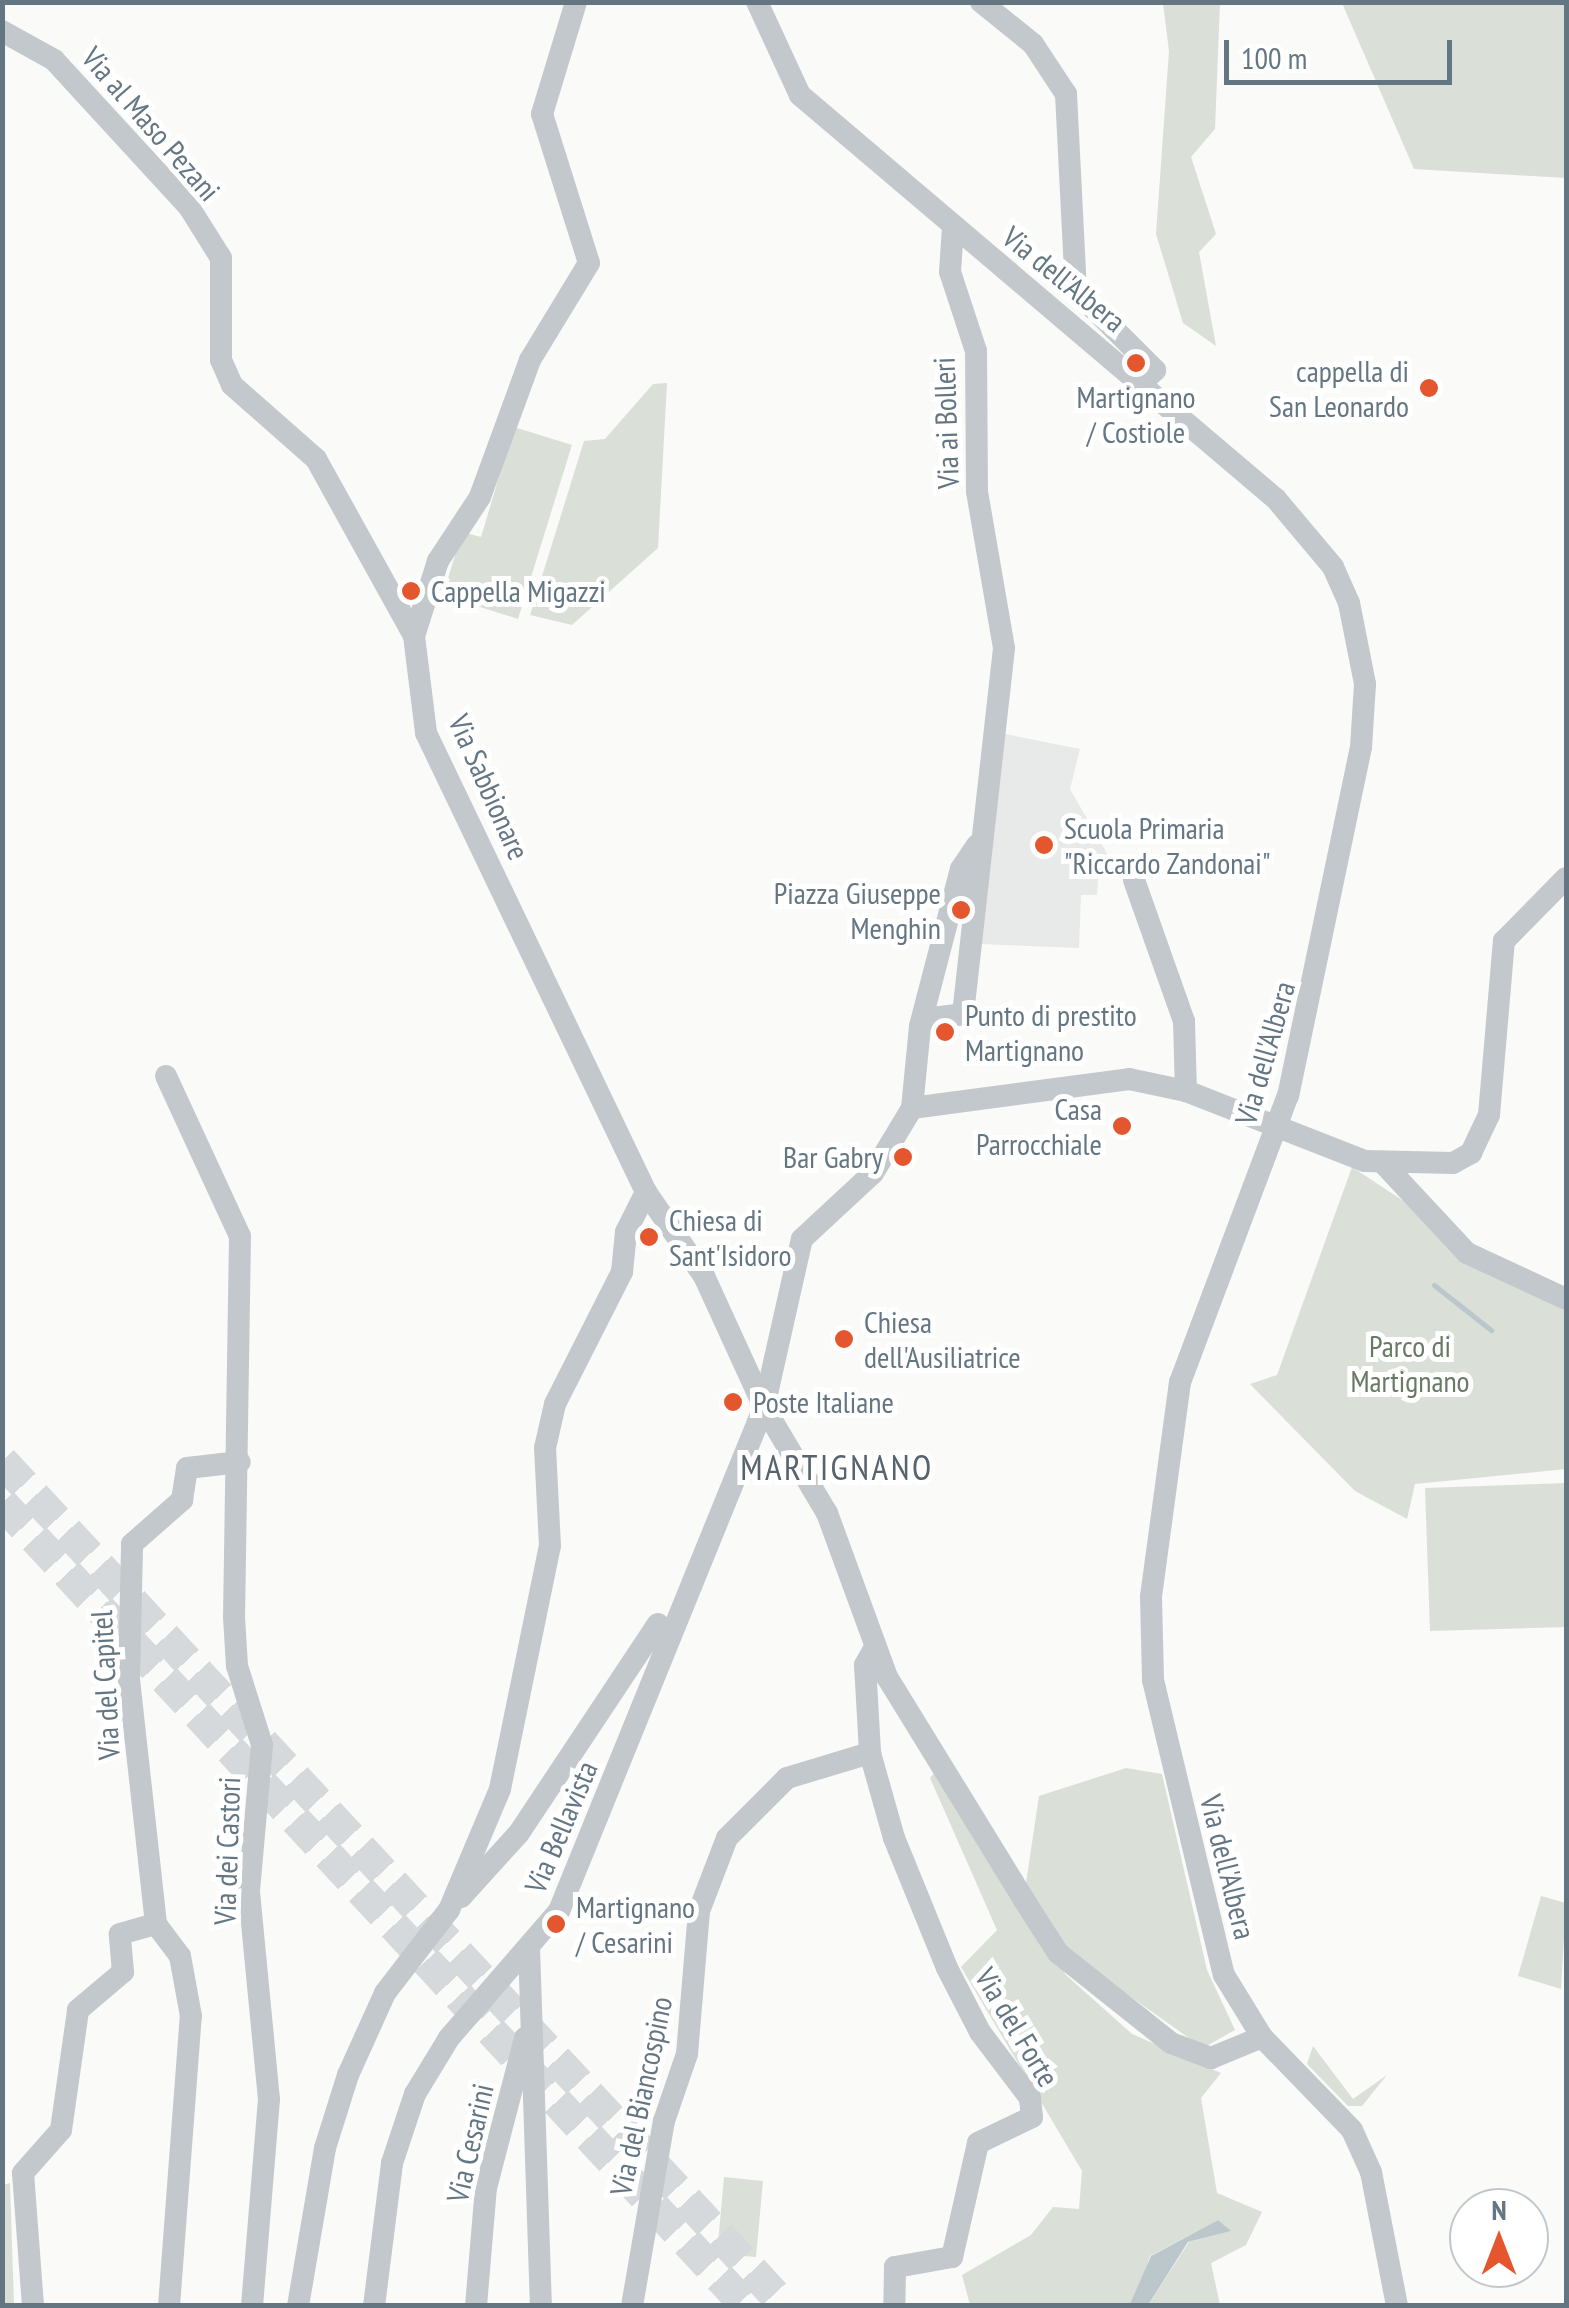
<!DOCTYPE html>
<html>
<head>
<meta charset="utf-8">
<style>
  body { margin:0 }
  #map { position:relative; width:1569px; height:2308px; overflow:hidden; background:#fafaf8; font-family:"PT Sans Narrow",sans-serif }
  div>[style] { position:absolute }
  .built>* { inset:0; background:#e8e9e9 }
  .green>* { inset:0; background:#dadfd7 }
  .water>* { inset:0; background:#bbc7cb }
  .stream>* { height:5px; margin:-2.5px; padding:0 2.5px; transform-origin:2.5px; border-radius:2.5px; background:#bbc7cb }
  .highway-tunnel>* { height:32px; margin-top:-16px; transform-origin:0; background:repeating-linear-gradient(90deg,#d5d9db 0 32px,transparent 0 48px) }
  .minor>* { height:22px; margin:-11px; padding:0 11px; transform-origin:11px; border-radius:11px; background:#c3c8cc }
  .dots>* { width:28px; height:28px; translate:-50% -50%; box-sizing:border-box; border:5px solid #fff; border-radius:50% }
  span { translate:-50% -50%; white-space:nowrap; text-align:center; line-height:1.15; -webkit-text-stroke:10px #fff; paint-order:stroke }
  .street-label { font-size:30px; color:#657683 }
  .poi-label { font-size:30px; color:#657683 }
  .right { translate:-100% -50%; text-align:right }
  .left { translate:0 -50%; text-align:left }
  .park-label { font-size:30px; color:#687a64 }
  .quarter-label { font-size:35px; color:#57646e; letter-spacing:2.5px }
  .frame { position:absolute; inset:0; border:5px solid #657683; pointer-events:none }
  .north { position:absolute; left:1449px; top:2188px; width:100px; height:100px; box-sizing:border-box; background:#fff; border:2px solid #c1c8cd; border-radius:50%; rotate:0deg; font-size:28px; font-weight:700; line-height:40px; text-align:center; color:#657683 }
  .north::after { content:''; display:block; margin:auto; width:35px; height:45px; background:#e4572e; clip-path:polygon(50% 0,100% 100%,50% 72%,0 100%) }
  .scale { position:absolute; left:1224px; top:40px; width:228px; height:45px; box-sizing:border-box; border:5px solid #657683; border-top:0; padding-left:12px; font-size:30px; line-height:35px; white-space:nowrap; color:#657683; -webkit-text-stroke:8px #fff; paint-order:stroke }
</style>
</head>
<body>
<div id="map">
  <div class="built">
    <i style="clip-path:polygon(1005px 734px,1080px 749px,1070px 789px,1109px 857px,1099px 863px,1097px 895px,1081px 895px,1079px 948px,978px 944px)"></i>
  </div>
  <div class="green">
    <i style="clip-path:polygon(1163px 3px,1220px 3px,1215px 129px,1191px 157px,1216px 234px,1199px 252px,1216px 346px,1183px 323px,1156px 234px,1169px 51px)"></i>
    <i style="clip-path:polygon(1342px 3px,1566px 5px,1566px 178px,1414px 169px)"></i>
    <i style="clip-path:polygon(667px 383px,658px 548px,572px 625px,530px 615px,584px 441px,605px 439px,653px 384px)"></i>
    <i style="clip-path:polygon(514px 427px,572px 445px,518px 619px,443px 595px,462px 532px,481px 537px)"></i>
    <i style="clip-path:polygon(1352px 1167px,1566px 1308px,1566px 1469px,1415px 1484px,1407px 1519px,1355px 1491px,1250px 1384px,1277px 1375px)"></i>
    <i style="clip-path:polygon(1566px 1483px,1566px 1627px,1430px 1631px,1425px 1488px)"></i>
    <i style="clip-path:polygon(1126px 1768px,1162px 1774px,1207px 1970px,1235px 2030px,1203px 2048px,1069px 1953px,1026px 1883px,1039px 1796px)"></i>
    <i style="clip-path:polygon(935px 1772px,1066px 1975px,1132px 2034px,1221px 2073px,1201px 2098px,1217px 2193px,1262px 2212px,1246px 2245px,1211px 2263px,1220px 2305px,1148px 2305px,1189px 2242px,1230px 2231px,1218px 2220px,1150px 2256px,1135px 2305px,970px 2305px,962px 2275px,1031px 2235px,1053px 2207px,1079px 2209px,1082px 2171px,961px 1967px,997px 1930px,930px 1778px)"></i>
    <i style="clip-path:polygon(1541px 1896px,1566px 1903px,1561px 1989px,1518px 1976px)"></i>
    <i style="clip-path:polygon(1313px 2046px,1353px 2099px,1387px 2075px,1362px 2106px,1348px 2106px,1307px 2064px)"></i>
    <i style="clip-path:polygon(724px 2177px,763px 2181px,756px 2257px,717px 2254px)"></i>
    <i style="clip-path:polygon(10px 2183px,14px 2305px,3px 2305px,3px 2185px)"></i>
  </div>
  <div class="water">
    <i style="clip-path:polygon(1218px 2220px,1231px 2231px,1188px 2242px,1148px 2305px,1130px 2304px,1151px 2256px)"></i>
  </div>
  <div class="stream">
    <i style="left:1434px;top:1285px;width:73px;rotate:38.3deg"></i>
  </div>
  <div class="highway-tunnel">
    <i style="left:2px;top:1461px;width:1152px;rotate:47.18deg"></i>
    <i style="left:2px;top:1503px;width:1095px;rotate:47.18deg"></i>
  </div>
  <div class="minor">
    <i style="left:576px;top:2px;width:117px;rotate:106.9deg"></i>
    <i style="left:542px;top:114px;width:156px;rotate:72.5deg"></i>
    <i style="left:589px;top:263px;width:114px;rotate:121.3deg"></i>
    <i style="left:530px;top:360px;width:146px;rotate:110.1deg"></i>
    <i style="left:480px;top:497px;width:77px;rotate:123.3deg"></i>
    <i style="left:438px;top:561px;width:79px;rotate:107.7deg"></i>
    <i style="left:414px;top:636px;width:98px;rotate:82.9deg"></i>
    <i style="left:426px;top:733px;width:509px;rotate:64.39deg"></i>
    <i style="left:646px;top:1192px;width:102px;rotate:55.4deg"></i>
    <i style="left:704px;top:1276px;width:144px;rotate:65.4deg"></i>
    <i style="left:764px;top:1407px;width:123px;rotate:59.3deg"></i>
    <i style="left:827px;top:1513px;width:175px;rotate:69.9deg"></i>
    <i style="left:887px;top:1677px;width:262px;rotate:58.4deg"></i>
    <i style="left:1024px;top:1900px;width:63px;rotate:57.3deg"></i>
    <i style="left:1058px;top:1953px;width:144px;rotate:38.5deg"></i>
    <i style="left:1171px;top:2043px;width:43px;rotate:20.6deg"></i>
    <i style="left:1211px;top:2058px;width:55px;rotate:-22.4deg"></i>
    <i style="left:757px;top:2px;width:102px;rotate:65.2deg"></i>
    <i style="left:800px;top:95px;width:624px;rotate:40.32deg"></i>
    <i style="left:1276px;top:499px;width:89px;rotate:50deg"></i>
    <i style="left:1333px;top:567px;width:39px;rotate:66deg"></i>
    <i style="left:1349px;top:603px;width:83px;rotate:78.8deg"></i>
    <i style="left:1365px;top:684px;width:63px;rotate:93.6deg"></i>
    <i style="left:1361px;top:747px;width:356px;rotate:101.8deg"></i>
    <i style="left:1288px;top:1095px;width:307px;rotate:110.6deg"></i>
    <i style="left:1180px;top:1382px;width:217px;rotate:97.7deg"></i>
    <i style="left:1151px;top:1597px;width:83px;rotate:88.6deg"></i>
    <i style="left:1153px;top:1680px;width:303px;rotate:76.5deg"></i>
    <i style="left:1224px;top:1975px;width:73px;rotate:58.5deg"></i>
    <i style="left:1262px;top:2037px;width:129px;rotate:45.9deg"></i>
    <i style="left:1352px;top:2130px;width:46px;rotate:65.7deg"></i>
    <i style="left:1371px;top:2172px;width:136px;rotate:79deg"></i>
    <i style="left:981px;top:2px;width:67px;rotate:38.9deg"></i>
    <i style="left:1033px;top:44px;width:60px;rotate:56.6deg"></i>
    <i style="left:1066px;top:94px;width:197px;rotate:87.1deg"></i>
    <i style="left:1076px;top:291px;width:112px;rotate:45deg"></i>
    <i style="left:1155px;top:370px;width:17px;rotate:135deg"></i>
    <i style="left:2px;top:31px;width:60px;rotate:29.1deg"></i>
    <i style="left:54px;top:60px;width:200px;rotate:47.4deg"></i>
    <i style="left:189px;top:207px;width:60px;rotate:57.9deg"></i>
    <i style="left:221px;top:258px;width:102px;rotate:90deg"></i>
    <i style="left:221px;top:360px;width:27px;rotate:66deg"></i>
    <i style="left:232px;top:385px;width:112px;rotate:41.4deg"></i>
    <i style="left:316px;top:459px;width:202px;rotate:61deg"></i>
    <i style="left:1134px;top:880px;width:150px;rotate:70.5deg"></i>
    <i style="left:1184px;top:1021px;width:70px;rotate:88.4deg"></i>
    <i style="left:924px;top:1019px;width:39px;rotate:-7deg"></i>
    <i style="left:963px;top:1014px;width:368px;rotate:-83.6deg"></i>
    <i style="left:1004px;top:648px;width:159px;rotate:-99.8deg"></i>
    <i style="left:977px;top:491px;width:140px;rotate:-90.4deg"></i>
    <i style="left:976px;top:351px;width:83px;rotate:-108.2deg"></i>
    <i style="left:950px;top:272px;width:45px;rotate:-86.2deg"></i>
    <i style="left:166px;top:1076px;width:176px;rotate:65.2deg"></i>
    <i style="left:240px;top:1236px;width:381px;rotate:90.9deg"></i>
    <i style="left:234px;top:1617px;width:49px;rotate:86.5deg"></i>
    <i style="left:237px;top:1666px;width:83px;rotate:72.4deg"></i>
    <i style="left:262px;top:1745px;width:148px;rotate:95.1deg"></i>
    <i style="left:249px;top:1892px;width:208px;rotate:84.5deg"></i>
    <i style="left:269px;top:2099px;width:208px;rotate:94.7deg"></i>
    <i style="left:912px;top:1108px;width:219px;rotate:-7.6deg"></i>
    <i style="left:1129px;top:1079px;width:58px;rotate:11.9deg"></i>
    <i style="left:1186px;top:1091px;width:192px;rotate:21.4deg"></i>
    <i style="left:1365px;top:1161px;width:88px;rotate:1.3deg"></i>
    <i style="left:1453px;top:1163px;width:21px;rotate:-29deg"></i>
    <i style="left:1471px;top:1153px;width:42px;rotate:-64.7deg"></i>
    <i style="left:1489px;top:1115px;width:175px;rotate:-85.1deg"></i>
    <i style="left:1504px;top:941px;width:88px;rotate:-45.5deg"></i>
    <i style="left:1383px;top:1163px;width:123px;rotate:47deg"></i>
    <i style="left:1467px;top:1253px;width:109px;rotate:24.9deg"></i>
    <i style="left:875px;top:1647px;width:21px;rotate:119deg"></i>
    <i style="left:865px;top:1665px;width:88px;rotate:86.7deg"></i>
    <i style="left:870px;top:1753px;width:88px;rotate:74.2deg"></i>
    <i style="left:894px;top:1838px;width:140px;rotate:67.8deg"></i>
    <i style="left:947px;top:1968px;width:72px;rotate:62.7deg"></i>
    <i style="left:980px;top:2032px;width:83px;rotate:52.9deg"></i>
    <i style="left:1030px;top:2098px;width:19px;rotate:84deg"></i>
    <i style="left:1032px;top:2117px;width:60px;rotate:154.3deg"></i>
    <i style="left:978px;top:2143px;width:117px;rotate:102.8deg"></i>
    <i style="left:952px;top:2257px;width:58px;rotate:170deg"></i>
    <i style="left:895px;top:2267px;width:39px;rotate:91deg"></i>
    <i style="left:461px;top:1897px;width:86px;rotate:-47.8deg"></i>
    <i style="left:519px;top:1833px;width:251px;rotate:-56.4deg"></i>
    <i style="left:529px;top:1947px;width:359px;rotate:88.1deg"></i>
    <i style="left:33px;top:2306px;width:133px;rotate:-94.3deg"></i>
    <i style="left:23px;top:2173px;width:57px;rotate:-48.5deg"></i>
    <i style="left:61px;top:2130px;width:121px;rotate:-81.9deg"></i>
    <i style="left:78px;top:2010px;width:59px;rotate:-40.2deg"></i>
    <i style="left:123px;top:1972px;width:38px;rotate:-95deg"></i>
    <i style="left:120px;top:1934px;width:37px;rotate:-16deg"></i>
    <i style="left:169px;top:2306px;width:291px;rotate:-85.7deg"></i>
    <i style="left:191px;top:2016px;width:61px;rotate:-100.4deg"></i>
    <i style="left:180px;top:1956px;width:40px;rotate:-127deg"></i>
    <i style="left:156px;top:1924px;width:245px;rotate:-96.3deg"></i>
    <i style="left:129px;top:1680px;width:136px;rotate:-88.7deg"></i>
    <i style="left:132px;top:1544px;width:67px;rotate:-41.3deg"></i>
    <i style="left:182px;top:1500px;width:32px;rotate:-81deg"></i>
    <i style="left:187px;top:1468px;width:53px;rotate:-6.5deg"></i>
    <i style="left:298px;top:2306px;width:160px;rotate:-80.3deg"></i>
    <i style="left:325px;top:2148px;width:77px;rotate:-72.5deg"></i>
    <i style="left:348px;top:2075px;width:90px;rotate:-65.7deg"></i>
    <i style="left:385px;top:1993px;width:105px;rotate:-52.4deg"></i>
    <i style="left:449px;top:1910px;width:131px;rotate:-67.1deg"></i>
    <i style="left:500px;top:1789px;width:248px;rotate:-78.4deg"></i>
    <i style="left:550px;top:1546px;width:98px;rotate:-92.9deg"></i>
    <i style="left:545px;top:1448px;width:45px;rotate:-77.2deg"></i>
    <i style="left:555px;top:1404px;width:148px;rotate:-63.1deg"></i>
    <i style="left:622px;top:1272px;width:40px;rotate:-84.3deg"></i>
    <i style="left:626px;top:1232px;width:45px;rotate:-63.4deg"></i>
    <i style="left:374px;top:2306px;width:144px;rotate:-82.8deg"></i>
    <i style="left:392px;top:2163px;width:73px;rotate:-71.6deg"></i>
    <i style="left:415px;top:2094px;width:66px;rotate:-58.7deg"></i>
    <i style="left:449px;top:2038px;width:168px;rotate:-49.1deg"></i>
    <i style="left:559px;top:1911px;width:544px;rotate:-67.87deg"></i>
    <i style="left:764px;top:1407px;width:172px;rotate:-77.3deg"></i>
    <i style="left:802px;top:1239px;width:97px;rotate:-42.9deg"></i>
    <i style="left:873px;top:1173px;width:76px;rotate:-59deg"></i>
    <i style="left:912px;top:1108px;width:82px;rotate:-84.4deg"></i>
    <i style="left:920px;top:1026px;width:162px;rotate:-75.4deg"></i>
    <i style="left:961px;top:869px;width:29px;rotate:-56deg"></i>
    <i style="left:476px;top:2306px;width:118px;rotate:-85.2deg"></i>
    <i style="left:486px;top:2188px;width:155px;rotate:-75.4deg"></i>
    <i style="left:632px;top:2306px;width:188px;rotate:-80.2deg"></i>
    <i style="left:664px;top:2121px;width:71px;rotate:-71.1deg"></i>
    <i style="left:687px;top:2054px;width:144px;rotate:-85.2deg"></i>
    <i style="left:699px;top:1911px;width:78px;rotate:-69deg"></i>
    <i style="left:727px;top:1838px;width:85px;rotate:-45deg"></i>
    <i style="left:787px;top:1778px;width:87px;rotate:-16.8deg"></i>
  </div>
  <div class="dots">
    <i style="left:1136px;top:363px;background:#e4572e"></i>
    <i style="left:1429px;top:388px;background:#e4572e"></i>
    <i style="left:411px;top:591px;background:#e4572e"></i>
    <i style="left:1044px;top:845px;background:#e4572e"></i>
    <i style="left:961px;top:910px;background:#e4572e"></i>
    <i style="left:945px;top:1032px;background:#e4572e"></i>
    <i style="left:1122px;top:1126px;background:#e4572e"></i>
    <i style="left:903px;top:1157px;background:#e4572e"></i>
    <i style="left:649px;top:1237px;background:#e4572e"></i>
    <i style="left:844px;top:1339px;background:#e4572e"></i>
    <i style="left:733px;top:1402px;background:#e4572e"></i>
    <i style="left:556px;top:1924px;background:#e4572e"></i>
  </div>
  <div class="street-label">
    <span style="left:151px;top:124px;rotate:49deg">Via al Maso Pezani</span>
    <span style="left:1064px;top:279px;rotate:39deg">Via dell'Albera</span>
    <span style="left:946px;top:423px;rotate:-92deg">Via ai Bolleri</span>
    <span style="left:489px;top:787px;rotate:66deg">Via Sabbionare</span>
    <span style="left:1265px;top:1053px;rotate:-74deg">Via dell'Albera</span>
    <span style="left:105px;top:1685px;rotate:-93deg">Via del Capitel</span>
    <span style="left:561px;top:1827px;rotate:-67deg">Via Bellavista</span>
    <span style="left:227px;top:1851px;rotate:-88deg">Via dei Castori</span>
    <span style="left:1228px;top:1867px;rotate:76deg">Via dell'Albera</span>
    <span style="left:1017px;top:2027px;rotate:59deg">Via del Forte</span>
    <span style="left:641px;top:2096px;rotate:-78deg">Via del Biancospino</span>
    <span style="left:470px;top:2143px;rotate:-77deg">Via Cesarini</span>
  </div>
  <div class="poi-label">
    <span class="right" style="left:1409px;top:388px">cappella di<br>San Leonardo</span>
    <span style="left:1136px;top:414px">Martignano<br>/ Costiole</span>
    <span class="left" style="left:431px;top:591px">Cappella Migazzi</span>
    <span class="left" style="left:1064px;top:845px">Scuola Primaria<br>"Riccardo Zandonai"</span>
    <span class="right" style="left:941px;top:910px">Piazza Giuseppe<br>Menghin</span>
    <span class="left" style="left:965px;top:1032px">Punto di prestito<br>Martignano</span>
    <span class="right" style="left:1102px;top:1126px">Casa<br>Parrocchiale</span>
    <span class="right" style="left:883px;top:1157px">Bar Gabry</span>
    <span class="left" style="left:669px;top:1237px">Chiesa di<br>Sant'Isidoro</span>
    <span class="left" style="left:864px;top:1339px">Chiesa<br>dell'Ausiliatrice</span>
    <span class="left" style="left:753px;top:1402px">Poste Italiane</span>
    <span class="left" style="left:576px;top:1924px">Martignano<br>/ Cesarini</span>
  </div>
  <div class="park-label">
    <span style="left:1410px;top:1363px">Parco di<br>Martignano</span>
  </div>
  <div class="quarter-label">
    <span style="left:837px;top:1467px">MARTIGNANO</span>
  </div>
  <div class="frame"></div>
  <div class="north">N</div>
  <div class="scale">100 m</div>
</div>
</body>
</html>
